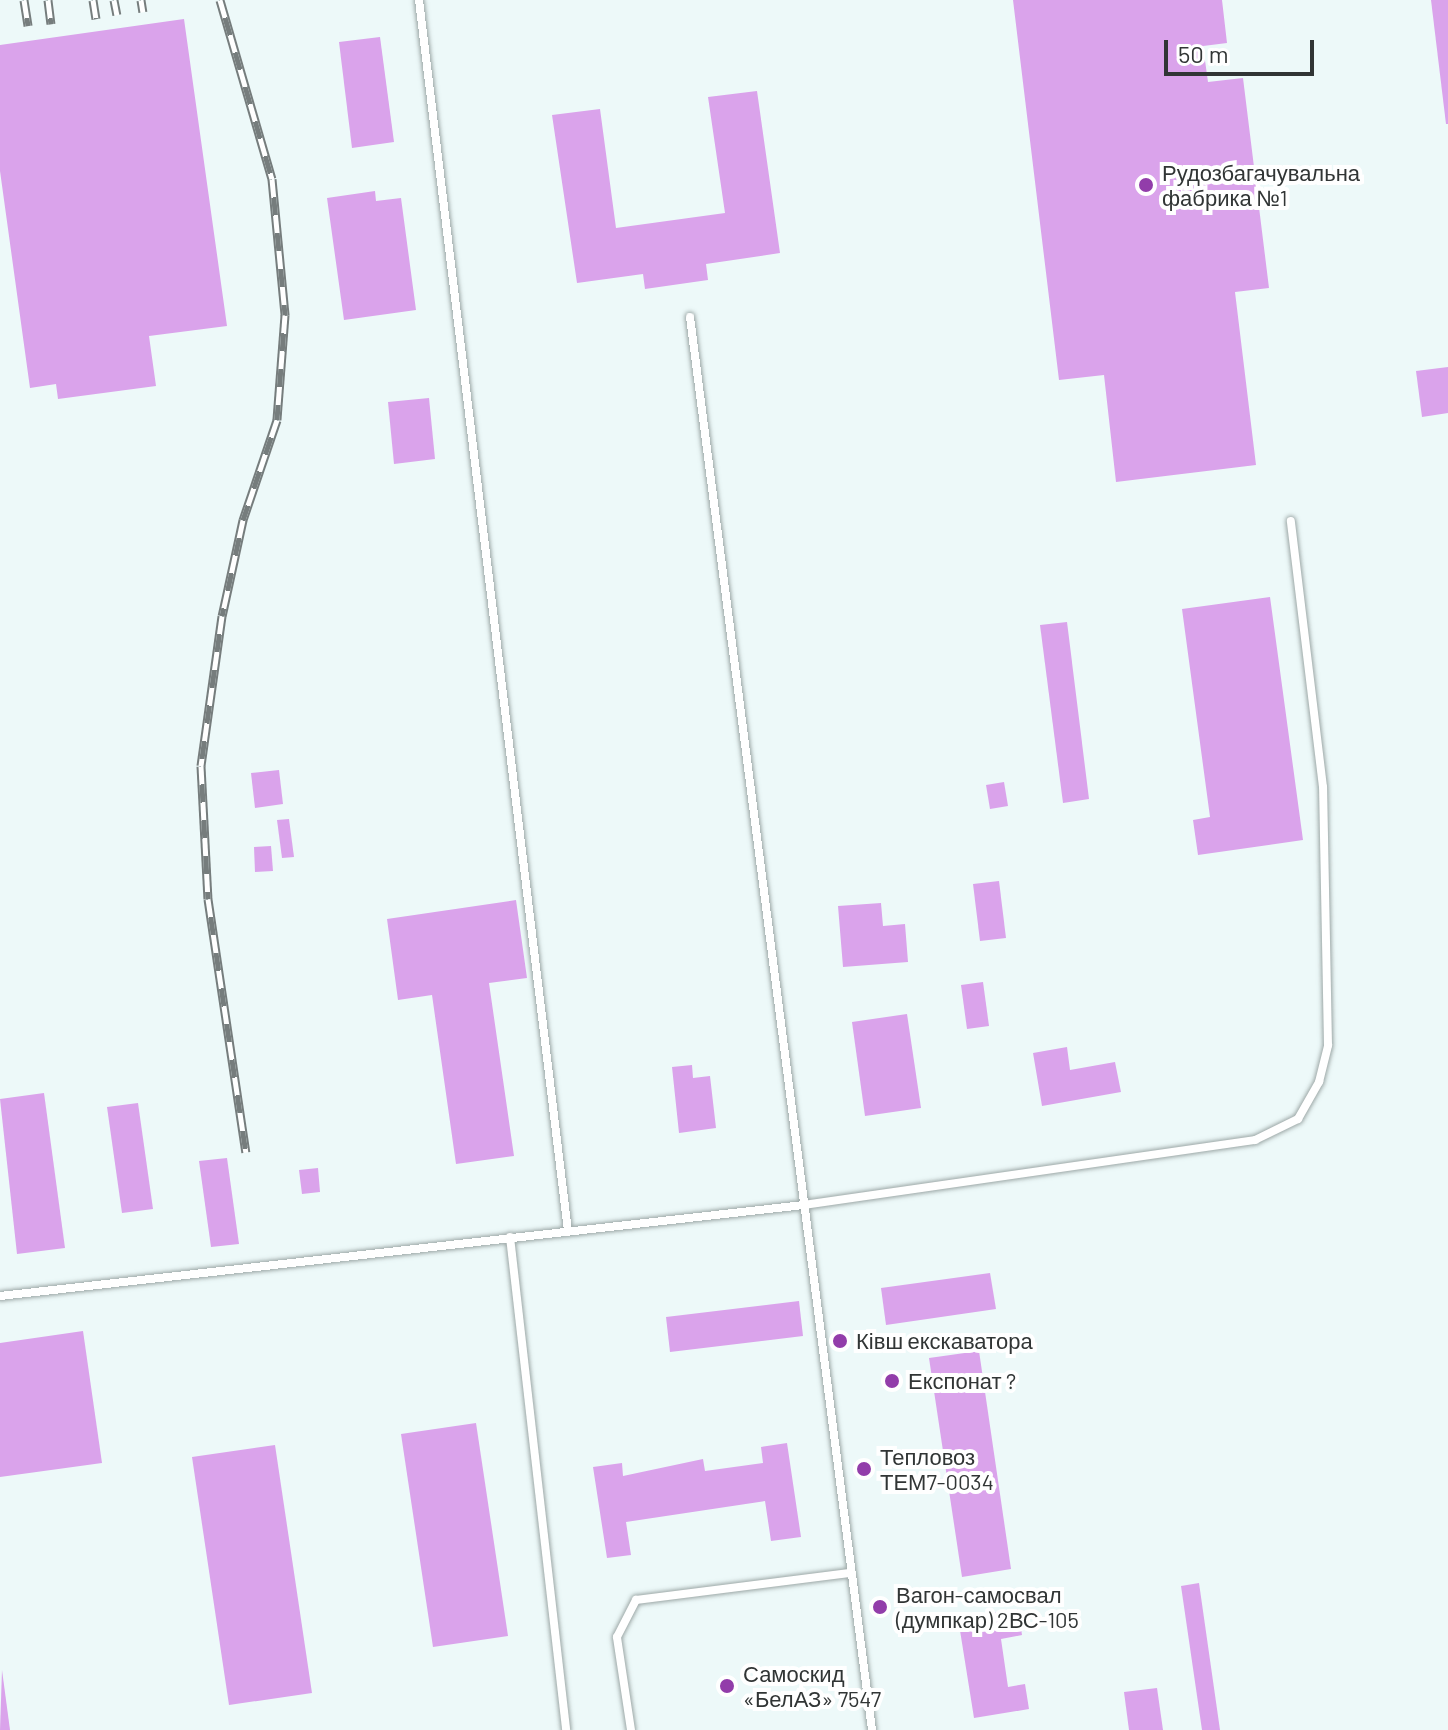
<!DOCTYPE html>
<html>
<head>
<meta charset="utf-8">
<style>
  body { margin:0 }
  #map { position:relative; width:1448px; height:1730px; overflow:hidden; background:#edf9f9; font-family:Barlow,sans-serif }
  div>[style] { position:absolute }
  .building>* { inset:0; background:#daa3eb }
  .roads { filter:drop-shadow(0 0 2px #9da8a7) drop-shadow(0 0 2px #9da8a7) }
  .service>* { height:8px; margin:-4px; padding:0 4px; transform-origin:4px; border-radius:4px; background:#fff }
  .rail>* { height:9px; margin-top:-4.5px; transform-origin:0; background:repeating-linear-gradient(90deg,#fff 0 18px,#767d7d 0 36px); box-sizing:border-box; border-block:2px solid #767d7d }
  .dots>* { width:22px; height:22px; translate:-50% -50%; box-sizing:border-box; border:4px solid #fff; border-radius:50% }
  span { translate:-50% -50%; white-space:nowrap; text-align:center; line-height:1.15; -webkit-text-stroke:8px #fff; paint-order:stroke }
  .poi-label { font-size:22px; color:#313535 }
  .left { translate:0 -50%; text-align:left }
  .scale { position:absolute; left:1164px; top:40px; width:150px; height:36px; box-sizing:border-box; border:4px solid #313535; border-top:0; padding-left:10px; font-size:24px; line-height:28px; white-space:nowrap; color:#313535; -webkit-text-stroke:6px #fff; paint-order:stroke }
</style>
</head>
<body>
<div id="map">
  <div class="building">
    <i style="clip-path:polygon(1013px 0,1222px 0,1227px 43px,1203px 46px,1208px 82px,1243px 78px,1269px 288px,1235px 292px,1256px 465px,1116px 482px,1104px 375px,1059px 380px)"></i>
    <i style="clip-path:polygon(1431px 0,1448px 0,1448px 124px,1446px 124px)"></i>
    <i style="clip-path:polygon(184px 19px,227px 326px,149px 336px,156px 386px,58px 399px,56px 384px,30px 388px,0 171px,0 45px)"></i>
    <i style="clip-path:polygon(380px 37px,394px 142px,352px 148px,339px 42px)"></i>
    <i style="clip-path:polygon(757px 91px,780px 253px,706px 264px,708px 280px,645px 289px,643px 274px,577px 283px,552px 115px,600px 109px,616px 228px,725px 213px,708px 97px)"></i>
    <i style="clip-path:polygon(375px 191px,376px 201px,401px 198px,416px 310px,344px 320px,327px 198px)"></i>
    <i style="clip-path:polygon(1448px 367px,1448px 413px,1422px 417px,1416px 371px)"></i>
    <i style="clip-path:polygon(429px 398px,435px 459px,394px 464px,388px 402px)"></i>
    <i style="clip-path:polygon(1270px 597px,1303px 840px,1198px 855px,1193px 820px,1210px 817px,1182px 609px)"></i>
    <i style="clip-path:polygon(1067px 622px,1089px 799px,1063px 803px,1040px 625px)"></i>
    <i style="clip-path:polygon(279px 770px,283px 804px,255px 808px,251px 773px)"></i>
    <i style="clip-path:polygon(1004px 782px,1008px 806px,990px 809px,986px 785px)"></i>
    <i style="clip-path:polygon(289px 819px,294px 857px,282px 858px,277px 820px)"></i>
    <i style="clip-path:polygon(271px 846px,273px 871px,255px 872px,254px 847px)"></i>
    <i style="clip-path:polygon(999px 881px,1006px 938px,980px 941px,973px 884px)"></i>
    <i style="clip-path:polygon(516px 900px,527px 978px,489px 983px,514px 1156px,456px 1164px,432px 995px,398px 1000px,387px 919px)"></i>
    <i style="clip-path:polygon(881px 903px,883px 926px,905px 924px,908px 962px,843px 967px,838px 906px)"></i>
    <i style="clip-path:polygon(983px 982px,989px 1026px,967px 1029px,961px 985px)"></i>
    <i style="clip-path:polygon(907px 1014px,921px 1108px,865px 1116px,852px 1022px)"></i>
    <i style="clip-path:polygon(1067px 1047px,1070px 1070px,1115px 1062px,1121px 1092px,1042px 1106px,1033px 1053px)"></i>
    <i style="clip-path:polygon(692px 1065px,693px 1078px,710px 1076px,716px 1128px,679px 1133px,672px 1067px)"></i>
    <i style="clip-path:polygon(44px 1093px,65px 1248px,17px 1254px,0 1099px)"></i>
    <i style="clip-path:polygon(138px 1103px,153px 1209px,122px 1213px,107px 1107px)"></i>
    <i style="clip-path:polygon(227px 1158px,239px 1244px,211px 1247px,199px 1161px)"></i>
    <i style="clip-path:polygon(318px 1168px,320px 1192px,302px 1194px,299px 1170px)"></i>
    <i style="clip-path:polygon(990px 1273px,996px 1309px,886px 1325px,881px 1288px)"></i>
    <i style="clip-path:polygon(799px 1301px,803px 1336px,670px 1352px,666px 1317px)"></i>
    <i style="clip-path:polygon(83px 1331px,102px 1463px,0 1477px,0 1343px)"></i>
    <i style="clip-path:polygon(979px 1351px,1011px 1569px,962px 1577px,929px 1358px)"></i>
    <i style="clip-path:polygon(476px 1423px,508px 1636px,433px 1647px,401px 1434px)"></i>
    <i style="clip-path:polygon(787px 1443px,801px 1537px,771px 1541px,765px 1501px,626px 1522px,631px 1555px,607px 1558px,593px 1467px,622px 1463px,623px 1476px,703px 1459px,705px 1471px,763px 1463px,761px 1447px)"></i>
    <i style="clip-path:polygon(275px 1445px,312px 1693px,229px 1705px,192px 1457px)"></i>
    <i style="clip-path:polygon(1199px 1583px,1220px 1730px,1202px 1730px,1181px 1586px)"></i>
    <i style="clip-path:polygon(1018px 1609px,1022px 1635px,1001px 1639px,1008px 1687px,1025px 1684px,1029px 1709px,974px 1718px,958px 1618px)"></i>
    <i style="clip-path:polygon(2px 1670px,10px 1730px,0 1730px)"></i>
    <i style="clip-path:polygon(1157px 1688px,1163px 1730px,1129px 1730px,1124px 1692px)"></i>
  </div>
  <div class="roads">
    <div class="service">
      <i style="left:419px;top:0;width:1240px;rotate:83.1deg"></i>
      <i style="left:690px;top:317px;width:1425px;rotate:82.66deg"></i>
      <i style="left:510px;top:1237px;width:496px;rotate:83.5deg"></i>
      <i style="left:0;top:1296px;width:809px;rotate:-6.46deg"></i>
      <i style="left:804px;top:1205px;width:456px;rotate:-8.2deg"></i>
      <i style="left:1255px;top:1140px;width:48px;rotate:-26deg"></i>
      <i style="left:1298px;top:1119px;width:43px;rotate:-60.4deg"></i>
      <i style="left:1319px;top:1082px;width:38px;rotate:-76deg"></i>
      <i style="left:1328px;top:1045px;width:258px;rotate:-91.1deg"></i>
      <i style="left:1323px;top:787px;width:268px;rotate:-96.9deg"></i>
      <i style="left:631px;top:1730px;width:94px;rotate:-98.6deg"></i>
      <i style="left:617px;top:1637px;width:42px;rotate:-62.8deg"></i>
      <i style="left:636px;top:1600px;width:217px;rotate:-7.2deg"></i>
    </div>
  </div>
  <div class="rail">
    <i style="left:24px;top:0;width:26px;rotate:81deg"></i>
    <i style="left:48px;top:0;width:24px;rotate:83deg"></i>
    <i style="left:93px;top:0;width:19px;rotate:81deg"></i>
    <i style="left:114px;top:0;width:15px;rotate:79deg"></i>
    <i style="left:141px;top:0;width:12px;rotate:81deg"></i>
    <i style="left:220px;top:0;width:186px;rotate:73.8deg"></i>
    <i style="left:272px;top:179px;width:137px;rotate:84.5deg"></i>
    <i style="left:285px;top:315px;width:105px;rotate:94.4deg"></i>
    <i style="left:277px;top:420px;width:106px;rotate:108.8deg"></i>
    <i style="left:243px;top:520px;width:98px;rotate:102.3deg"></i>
    <i style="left:222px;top:616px;width:151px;rotate:98deg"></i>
    <i style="left:201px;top:766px;width:133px;rotate:87deg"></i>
    <i style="left:208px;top:899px;width:256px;rotate:81.5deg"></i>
  </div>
  <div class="dots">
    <i style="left:1146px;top:185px;background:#923daa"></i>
    <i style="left:840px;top:1341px;background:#923daa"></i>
    <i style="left:892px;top:1381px;background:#923daa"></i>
    <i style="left:864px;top:1469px;background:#923daa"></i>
    <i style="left:880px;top:1607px;background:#923daa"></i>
    <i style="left:727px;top:1686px;background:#923daa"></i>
  </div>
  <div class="poi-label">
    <span class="left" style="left:1162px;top:185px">Рудозбагачувальна<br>фабрика №1</span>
    <span class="left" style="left:856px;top:1341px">Ківш екскаватора</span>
    <span class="left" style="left:908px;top:1381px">Експонат ?</span>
    <span class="left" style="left:880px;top:1469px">Тепловоз<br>ТЕМ7-0034</span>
    <span class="left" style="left:896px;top:1607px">Вагон-самосвал<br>(думпкар) 2ВС-105</span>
    <span class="left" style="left:743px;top:1686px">Самоскид<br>«БелАЗ» 7547</span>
  </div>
  <div class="scale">50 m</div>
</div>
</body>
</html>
